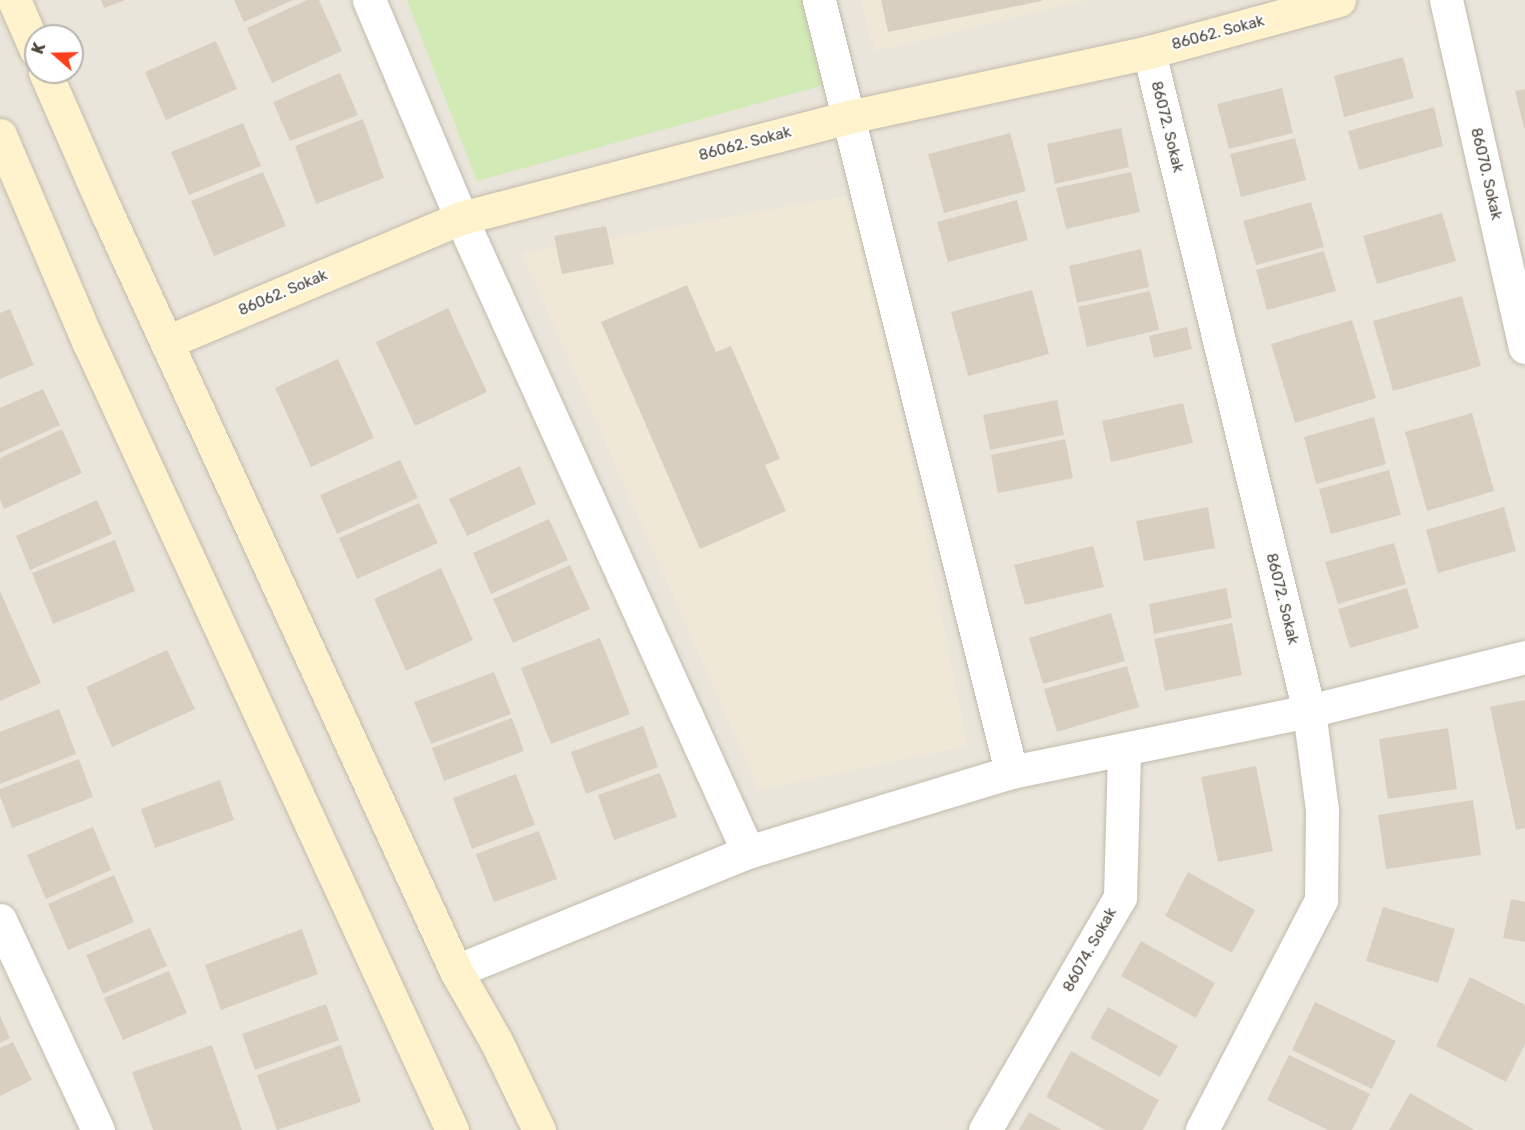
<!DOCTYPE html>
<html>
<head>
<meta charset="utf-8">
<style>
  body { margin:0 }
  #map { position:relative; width:1525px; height:1130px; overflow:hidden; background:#f6f3ec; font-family:Rubik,sans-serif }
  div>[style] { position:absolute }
  .residential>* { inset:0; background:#eae5da }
  .education>* { inset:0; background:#efe8d6 }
  .green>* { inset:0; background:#d2eab5 }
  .building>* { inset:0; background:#d8cfc1 }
  .roads { filter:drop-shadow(0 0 2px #c2bbae) drop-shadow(0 0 2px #c2bbae) }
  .minor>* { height:33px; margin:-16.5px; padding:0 16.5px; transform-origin:16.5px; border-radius:16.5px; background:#fff }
  .secondary>* { height:33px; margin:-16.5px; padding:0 16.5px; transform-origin:16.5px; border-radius:16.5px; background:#fff3cd }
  span { translate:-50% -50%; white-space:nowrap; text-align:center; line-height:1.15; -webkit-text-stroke:4.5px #fff; paint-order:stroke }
  .street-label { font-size:15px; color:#4b4439 }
  .north { position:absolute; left:24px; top:24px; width:60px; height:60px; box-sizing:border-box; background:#fff; border:2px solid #b7b4b0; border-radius:50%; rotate:290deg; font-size:16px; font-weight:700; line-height:24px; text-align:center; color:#4b4439 }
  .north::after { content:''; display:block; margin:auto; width:21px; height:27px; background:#fc3f1d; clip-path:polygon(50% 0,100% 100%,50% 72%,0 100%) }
</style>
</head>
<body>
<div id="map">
  <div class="residential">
    <i style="clip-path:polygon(evenodd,0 0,1525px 0,1525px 1130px,0 1130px,0 0,36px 36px,72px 36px,72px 72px,36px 72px,36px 36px)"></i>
  </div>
  <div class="education">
    <i style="clip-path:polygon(861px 0,1088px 0,875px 51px)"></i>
    <i style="clip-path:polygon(859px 194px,967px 746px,759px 790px,522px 253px)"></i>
  </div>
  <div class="green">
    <i style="clip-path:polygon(407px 0,805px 0,828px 84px,477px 181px)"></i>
  </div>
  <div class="building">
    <i style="clip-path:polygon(101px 0,125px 0,104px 8px)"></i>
    <i style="clip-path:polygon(234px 0,293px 0,244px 22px)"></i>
    <i style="clip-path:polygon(307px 0,319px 0,342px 51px,272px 83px,247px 28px)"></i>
    <i style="clip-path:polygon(881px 0,1041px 0,1042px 1px,888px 32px)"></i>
    <i style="clip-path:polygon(216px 41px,237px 89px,166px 120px,145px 72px)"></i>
    <i style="clip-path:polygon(1403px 57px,1414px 98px,1344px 117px,1334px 76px)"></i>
    <i style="clip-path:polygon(340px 73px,358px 115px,290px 141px,273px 102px)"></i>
    <i style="clip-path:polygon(1282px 88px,1293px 133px,1229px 149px,1217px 104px)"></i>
    <i style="clip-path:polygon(1525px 89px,1525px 128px,1524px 128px,1515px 91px)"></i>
    <i style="clip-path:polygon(1434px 107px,1443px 146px,1359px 170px,1348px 131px)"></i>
    <i style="clip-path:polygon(363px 119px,384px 178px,316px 204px,295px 146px)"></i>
    <i style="clip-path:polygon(243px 123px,261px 166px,189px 195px,171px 152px)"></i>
    <i style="clip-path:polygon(1121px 128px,1129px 167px,1055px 184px,1047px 144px)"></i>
    <i style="clip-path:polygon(1010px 133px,1026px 191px,944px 213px,928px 154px)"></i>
    <i style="clip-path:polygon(1295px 138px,1306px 180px,1241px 197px,1230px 154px)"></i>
    <i style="clip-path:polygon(263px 172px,286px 226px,214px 256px,191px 201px)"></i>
    <i style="clip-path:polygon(1131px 172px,1140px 212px,1066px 229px,1056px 188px)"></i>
    <i style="clip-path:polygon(1017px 200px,1028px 240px,948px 262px,937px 222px)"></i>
    <i style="clip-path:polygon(1311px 202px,1324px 247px,1256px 265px,1243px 221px)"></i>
    <i style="clip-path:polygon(1442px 213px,1456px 261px,1377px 284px,1363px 236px)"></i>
    <i style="clip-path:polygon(606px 226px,614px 264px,562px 274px,554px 236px)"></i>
    <i style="clip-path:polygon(1141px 249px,1149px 287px,1077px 303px,1069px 266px)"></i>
    <i style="clip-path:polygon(1324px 251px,1336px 291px,1267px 310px,1256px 270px)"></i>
    <i style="clip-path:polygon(687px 285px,716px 352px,731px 346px,780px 459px,765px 465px,786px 511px,700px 549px,601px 322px)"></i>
    <i style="clip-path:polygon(1032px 290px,1049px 354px,968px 376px,951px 312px)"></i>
    <i style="clip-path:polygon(1150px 291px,1159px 330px,1087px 347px,1078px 307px)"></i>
    <i style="clip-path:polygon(1462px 296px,1481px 366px,1393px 391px,1373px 321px)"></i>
    <i style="clip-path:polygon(448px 308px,487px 392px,415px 426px,376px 342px)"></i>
    <i style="clip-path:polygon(10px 309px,34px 365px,0 379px,0 313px)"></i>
    <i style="clip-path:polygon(1352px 320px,1376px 398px,1295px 423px,1271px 344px)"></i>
    <i style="clip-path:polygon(1187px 327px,1192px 349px,1154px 358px,1149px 336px)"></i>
    <i style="clip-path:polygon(338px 359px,374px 438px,311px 467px,275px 388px)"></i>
    <i style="clip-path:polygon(43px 389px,60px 425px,0 453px,0 408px)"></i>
    <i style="clip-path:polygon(1057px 400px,1064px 435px,990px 450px,983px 415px)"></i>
    <i style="clip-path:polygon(1183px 403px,1193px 443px,1111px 462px,1102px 421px)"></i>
    <i style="clip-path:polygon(1472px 413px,1494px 491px,1427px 511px,1405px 432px)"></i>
    <i style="clip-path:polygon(1374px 417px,1386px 464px,1316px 484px,1304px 437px)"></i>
    <i style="clip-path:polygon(62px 429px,82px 473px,4px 509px,0 499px,0 458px)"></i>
    <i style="clip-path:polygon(1065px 439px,1073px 478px,998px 493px,991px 455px)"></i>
    <i style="clip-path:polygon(400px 460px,418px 498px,337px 534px,320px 495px)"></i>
    <i style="clip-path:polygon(520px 466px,536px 504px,467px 536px,449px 499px)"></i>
    <i style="clip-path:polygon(1389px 470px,1401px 515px,1331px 534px,1319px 489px)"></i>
    <i style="clip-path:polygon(97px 500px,112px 534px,30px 570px,16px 536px)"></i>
    <i style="clip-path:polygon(419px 503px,438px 543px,357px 579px,339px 538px)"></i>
    <i style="clip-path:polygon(1208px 507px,1215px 548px,1144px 561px,1136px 521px)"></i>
    <i style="clip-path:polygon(1504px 507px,1516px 551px,1438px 573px,1426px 530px)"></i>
    <i style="clip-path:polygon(549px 519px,568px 560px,491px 594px,473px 553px)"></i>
    <i style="clip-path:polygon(115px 540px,135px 591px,53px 624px,32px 573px)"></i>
    <i style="clip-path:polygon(1394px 543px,1406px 584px,1338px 604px,1325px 562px)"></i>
    <i style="clip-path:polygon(1093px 546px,1104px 587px,1025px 605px,1014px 565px)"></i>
    <i style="clip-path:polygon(570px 565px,590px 609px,513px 643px,493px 599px)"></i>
    <i style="clip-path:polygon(441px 568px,473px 640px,406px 671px,374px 599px)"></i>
    <i style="clip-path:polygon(1226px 588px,1232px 618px,1154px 634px,1149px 604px)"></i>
    <i style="clip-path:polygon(1407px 588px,1419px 628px,1350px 648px,1338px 609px)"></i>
    <i style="clip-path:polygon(0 591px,41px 683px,0 701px)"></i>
    <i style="clip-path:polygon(1111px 613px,1125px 661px,1043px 684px,1029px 638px)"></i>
    <i style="clip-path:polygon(1232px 623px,1242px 675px,1165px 691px,1154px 639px)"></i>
    <i style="clip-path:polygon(600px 638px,630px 714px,551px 744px,521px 668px)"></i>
    <i style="clip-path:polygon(167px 650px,195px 709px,112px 747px,86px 687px)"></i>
    <i style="clip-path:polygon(1127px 666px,1139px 707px,1057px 732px,1044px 689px)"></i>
    <i style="clip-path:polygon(494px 672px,511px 714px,431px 744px,414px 702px)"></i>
    <i style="clip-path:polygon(1525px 700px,1525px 828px,1516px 830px,1490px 707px)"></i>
    <i style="clip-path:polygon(59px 709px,76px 754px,0 784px,0 732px)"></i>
    <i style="clip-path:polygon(512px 718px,524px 751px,444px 781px,432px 748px)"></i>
    <i style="clip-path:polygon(643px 726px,658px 767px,586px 794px,571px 752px)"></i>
    <i style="clip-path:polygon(1448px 728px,1457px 789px,1388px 799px,1379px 739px)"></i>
    <i style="clip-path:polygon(79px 759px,93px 797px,12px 828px,0 796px,0 789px)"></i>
    <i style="clip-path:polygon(1256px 766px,1273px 851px,1218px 862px,1201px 777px)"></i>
    <i style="clip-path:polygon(660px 773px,677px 817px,614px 840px,598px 795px)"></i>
    <i style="clip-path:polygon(516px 774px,535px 825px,472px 849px,453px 798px)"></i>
    <i style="clip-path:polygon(220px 780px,234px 820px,155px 848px,141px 809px)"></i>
    <i style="clip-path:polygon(1473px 800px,1481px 855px,1386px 869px,1378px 815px)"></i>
    <i style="clip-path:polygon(93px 827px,111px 870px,46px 899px,27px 855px)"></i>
    <i style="clip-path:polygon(539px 831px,557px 879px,494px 902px,476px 854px)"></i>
    <i style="clip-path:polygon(1188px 872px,1255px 910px,1232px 953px,1165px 916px)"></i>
    <i style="clip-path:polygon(114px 875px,134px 922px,68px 950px,48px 904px)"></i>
    <i style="clip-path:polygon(1511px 899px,1525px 902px,1525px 942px,1503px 938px)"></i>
    <i style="clip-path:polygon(1383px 907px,1455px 929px,1438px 983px,1366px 961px)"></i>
    <i style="clip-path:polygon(150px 928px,167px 966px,103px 994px,86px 955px)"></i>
    <i style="clip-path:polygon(302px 929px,318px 974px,221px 1010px,205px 965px)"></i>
    <i style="clip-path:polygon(1141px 941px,1215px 983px,1196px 1018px,1121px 976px)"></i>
    <i style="clip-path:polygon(169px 971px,187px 1013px,123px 1040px,104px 998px)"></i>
    <i style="clip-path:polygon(1470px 977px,1525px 1005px,1525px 1044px,1506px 1082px,1436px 1046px)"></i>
    <i style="clip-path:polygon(1315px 1002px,1396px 1041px,1372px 1089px,1292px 1050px)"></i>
    <i style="clip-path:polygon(326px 1004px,339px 1040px,255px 1070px,242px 1034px)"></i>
    <i style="clip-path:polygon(1108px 1007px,1178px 1046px,1160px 1077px,1090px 1038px)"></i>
    <i style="clip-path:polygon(0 1016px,10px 1038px,0 1043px)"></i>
    <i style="clip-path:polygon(13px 1042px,32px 1080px,0 1096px,0 1048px)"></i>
    <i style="clip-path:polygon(212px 1045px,242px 1130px,153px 1130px,132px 1072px)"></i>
    <i style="clip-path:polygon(341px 1045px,361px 1102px,277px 1130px,257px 1075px)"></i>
    <i style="clip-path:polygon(1071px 1051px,1159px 1100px,1143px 1130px,1105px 1130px,1046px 1097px)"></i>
    <i style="clip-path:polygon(1289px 1055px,1370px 1094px,1352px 1130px,1328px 1130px,1267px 1100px)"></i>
    <i style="clip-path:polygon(1410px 1093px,1475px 1130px,1389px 1130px)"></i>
    <i style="clip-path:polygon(1029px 1112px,1062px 1130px,1019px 1130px)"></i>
  </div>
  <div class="roads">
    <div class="minor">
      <i style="left:369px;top:0;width:237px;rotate:67.1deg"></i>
      <i style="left:461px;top:218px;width:696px;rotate:65.64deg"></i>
      <i style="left:819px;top:0;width:796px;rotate:76.03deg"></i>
      <i style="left:1446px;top:0;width:356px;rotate:77.2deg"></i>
      <i style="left:1149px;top:52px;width:678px;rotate:76.35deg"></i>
      <i style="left:1309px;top:711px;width:100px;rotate:82.5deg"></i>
      <i style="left:1322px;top:810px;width:90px;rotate:90.6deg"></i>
      <i style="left:1321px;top:900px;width:259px;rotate:117.4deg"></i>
      <i style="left:0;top:920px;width:232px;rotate:65deg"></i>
      <i style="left:456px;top:971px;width:315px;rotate:-22.2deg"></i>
      <i style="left:748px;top:852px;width:275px;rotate:-16.9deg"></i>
      <i style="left:1011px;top:772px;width:304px;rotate:-11.6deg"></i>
      <i style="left:1309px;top:711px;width:223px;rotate:-14deg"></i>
      <i style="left:985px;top:1130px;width:269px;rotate:-59.9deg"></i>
      <i style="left:1120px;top:897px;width:147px;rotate:-88.4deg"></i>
    </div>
    <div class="secondary">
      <i style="left:14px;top:0;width:55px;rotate:66.3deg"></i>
      <i style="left:45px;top:72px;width:154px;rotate:66.3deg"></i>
      <i style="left:107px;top:213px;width:834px;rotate:65.28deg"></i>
      <i style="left:456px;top:971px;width:81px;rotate:60.3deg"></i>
      <i style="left:496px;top:1041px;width:99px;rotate:64.2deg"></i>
      <i style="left:0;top:135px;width:224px;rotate:66.9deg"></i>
      <i style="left:88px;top:341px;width:869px;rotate:65.23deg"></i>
      <i style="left:167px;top:342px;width:319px;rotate:-22.9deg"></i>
      <i style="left:461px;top:218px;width:401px;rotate:-14.6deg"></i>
      <i style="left:849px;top:117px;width:307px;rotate:-12.2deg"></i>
      <i style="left:1149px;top:52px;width:197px;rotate:-15.3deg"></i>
    </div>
  </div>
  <div class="street-label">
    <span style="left:1218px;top:33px;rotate:-15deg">86062. Sokak</span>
    <span style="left:1167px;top:127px;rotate:76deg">86072. Sokak</span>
    <span style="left:745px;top:144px;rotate:-15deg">86062. Sokak</span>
    <span style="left:1486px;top:174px;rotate:77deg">86070. Sokak</span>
    <span style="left:283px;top:293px;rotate:-23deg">86062. Sokak</span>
    <span style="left:1282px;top:599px;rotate:76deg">86072. Sokak</span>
    <span style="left:1090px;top:950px;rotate:-61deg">86074. Sokak</span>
  </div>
  <div class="north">K</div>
</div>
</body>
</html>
